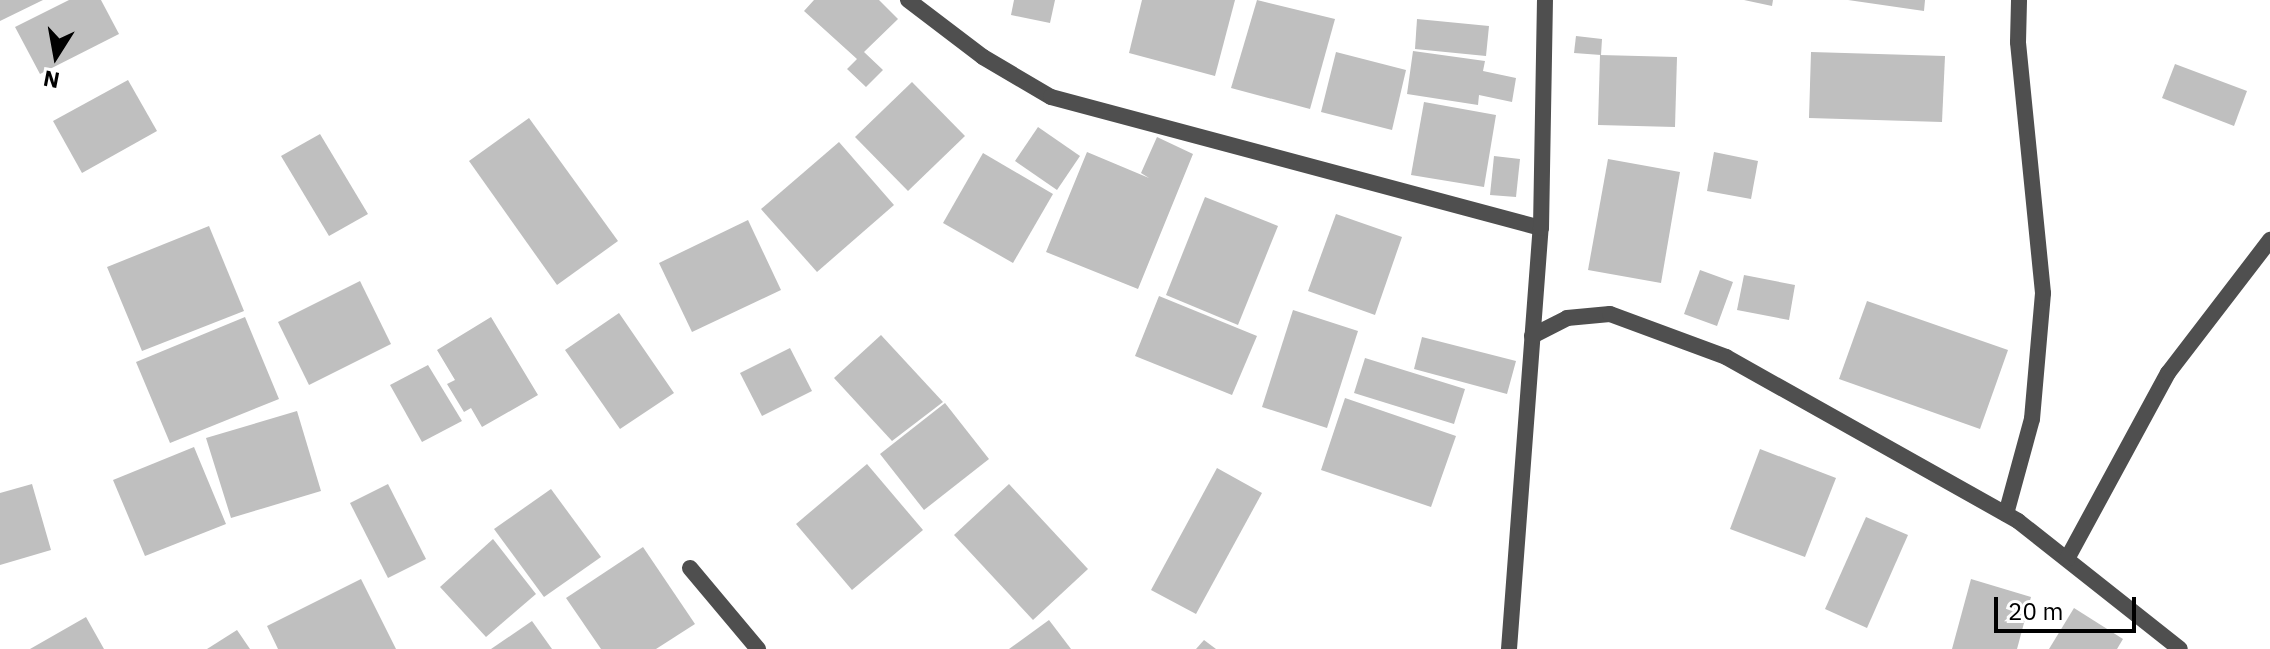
<!DOCTYPE html>
<html>
<head>
<meta charset="utf-8">
<style>
  body { margin:0 }
  #map { position:relative; width:2270px; height:649px; overflow:hidden; background:#fff; font-family:"IBM Plex Sans",sans-serif }
  div>[style] { position:absolute }
  .building>* { inset:0; background:#bfbfbf }
  .street>* { height:16px; margin:-8px; padding:0 8px; transform-origin:8px; border-radius:8px; background:#4f4f4f }
  span { translate:-50% -50%; white-space:nowrap; text-align:center; line-height:1.15; -webkit-text-stroke:7px #fff; paint-order:stroke }
  .north { position:absolute; left:16px; top:16px; width:80px; height:80px; -webkit-text-stroke:6px #fff; paint-order:stroke; rotate:191deg; font-size:22px; font-weight:700; line-height:32px; text-align:center; color:#000 }
  .north::after { content:''; display:block; margin:auto; width:28px; height:36px; background:#000; clip-path:polygon(50% 0,100% 100%,50% 72%,0 100%) }
  .scale { position:absolute; left:1994px; top:597px; width:142px; height:36px; box-sizing:border-box; border:4px solid #000; border-top:0; padding-left:10px; font-size:24px; line-height:28px; white-space:nowrap; color:#000; -webkit-text-stroke:6px #fff; paint-order:stroke }
</style>
</head>
<body>
<div id="map">
  <div class="building">
    <i style="clip-path:polygon(0 0,43px 0,0 21px)"></i>
    <i style="clip-path:polygon(69px 0,101px 0,119px 34px,40px 74px,15px 27px)"></i>
    <i style="clip-path:polygon(814px 0,879px 0,898px 19px,864px 52px,883px 70px,866px 87px,847px 69px,857px 59px,804px 11px)"></i>
    <i style="clip-path:polygon(1014px 0,1055px 0,1050px 23px,1011px 15px)"></i>
    <i style="clip-path:polygon(1142px 0,1235px 0,1215px 76px,1129px 53px)"></i>
    <i style="clip-path:polygon(1257px 0,1335px 19px,1310px 109px,1231px 88px)"></i>
    <i style="clip-path:polygon(1744px 0,1773px 0,1772px 6px)"></i>
    <i style="clip-path:polygon(1848px 0,1925px 0,1924px 11px)"></i>
    <i style="clip-path:polygon(1417px 19px,1489px 26px,1486px 56px,1415px 49px)"></i>
    <i style="clip-path:polygon(1576px 36px,1602px 39px,1601px 55px,1574px 53px)"></i>
    <i style="clip-path:polygon(1413px 51px,1485px 61px,1483px 71px,1516px 78px,1512px 102px,1479px 95px,1478px 105px,1407px 94px)"></i>
    <i style="clip-path:polygon(1336px 52px,1406px 70px,1392px 130px,1321px 112px)"></i>
    <i style="clip-path:polygon(1811px 52px,1945px 56px,1942px 122px,1809px 118px)"></i>
    <i style="clip-path:polygon(1600px 55px,1677px 57px,1675px 127px,1598px 125px)"></i>
    <i style="clip-path:polygon(2175px 64px,2247px 91px,2234px 126px,2162px 98px)"></i>
    <i style="clip-path:polygon(128px 80px,157px 131px,82px 173px,53px 121px)"></i>
    <i style="clip-path:polygon(912px 82px,965px 136px,908px 191px,855px 137px)"></i>
    <i style="clip-path:polygon(1424px 102px,1496px 115px,1484px 187px,1411px 175px)"></i>
    <i style="clip-path:polygon(529px 118px,618px 241px,557px 285px,469px 161px)"></i>
    <i style="clip-path:polygon(1038px 127px,1080px 156px,1057px 190px,1015px 161px)"></i>
    <i style="clip-path:polygon(320px 134px,368px 214px,329px 236px,281px 156px)"></i>
    <i style="clip-path:polygon(1157px 137px,1193px 154px,1138px 289px,1046px 252px,1087px 152px,1149px 178px,1141px 173px)"></i>
    <i style="clip-path:polygon(839px 142px,894px 205px,817px 272px,761px 209px)"></i>
    <i style="clip-path:polygon(1714px 152px,1758px 161px,1751px 199px,1707px 191px)"></i>
    <i style="clip-path:polygon(983px 153px,1053px 194px,1013px 263px,943px 223px)"></i>
    <i style="clip-path:polygon(1494px 156px,1520px 159px,1516px 197px,1490px 195px)"></i>
    <i style="clip-path:polygon(1608px 159px,1680px 172px,1661px 283px,1588px 270px)"></i>
    <i style="clip-path:polygon(1205px 197px,1278px 226px,1238px 325px,1166px 295px)"></i>
    <i style="clip-path:polygon(1336px 214px,1402px 237px,1375px 315px,1308px 291px)"></i>
    <i style="clip-path:polygon(748px 220px,781px 290px,692px 332px,659px 263px)"></i>
    <i style="clip-path:polygon(209px 226px,244px 311px,142px 351px,107px 267px)"></i>
    <i style="clip-path:polygon(1700px 270px,1733px 282px,1717px 326px,1684px 314px)"></i>
    <i style="clip-path:polygon(1744px 275px,1795px 285px,1789px 320px,1737px 310px)"></i>
    <i style="clip-path:polygon(360px 281px,391px 344px,309px 385px,278px 322px)"></i>
    <i style="clip-path:polygon(1159px 296px,1257px 336px,1232px 395px,1135px 356px)"></i>
    <i style="clip-path:polygon(1867px 301px,2008px 350px,1980px 429px,1839px 379px)"></i>
    <i style="clip-path:polygon(1293px 310px,1358px 331px,1327px 428px,1262px 407px)"></i>
    <i style="clip-path:polygon(619px 313px,674px 393px,620px 429px,565px 350px)"></i>
    <i style="clip-path:polygon(245px 317px,279px 399px,170px 443px,136px 362px)"></i>
    <i style="clip-path:polygon(491px 317px,538px 395px,482px 427px,471px 408px,464px 412px,447px 384px,455px 380px,437px 350px)"></i>
    <i style="clip-path:polygon(881px 335px,943px 402px,892px 441px,834px 378px)"></i>
    <i style="clip-path:polygon(1422px 337px,1516px 361px,1507px 394px,1414px 369px)"></i>
    <i style="clip-path:polygon(790px 348px,812px 391px,762px 416px,740px 373px)"></i>
    <i style="clip-path:polygon(1365px 358px,1465px 389px,1454px 424px,1354px 393px)"></i>
    <i style="clip-path:polygon(428px 365px,462px 421px,422px 442px,390px 385px)"></i>
    <i style="clip-path:polygon(1345px 398px,1456px 436px,1431px 507px,1321px 470px)"></i>
    <i style="clip-path:polygon(945px 403px,989px 459px,924px 510px,880px 454px)"></i>
    <i style="clip-path:polygon(297px 411px,321px 491px,231px 518px,206px 438px)"></i>
    <i style="clip-path:polygon(194px 447px,226px 524px,145px 556px,113px 480px)"></i>
    <i style="clip-path:polygon(1760px 449px,1836px 478px,1805px 557px,1730px 529px)"></i>
    <i style="clip-path:polygon(867px 464px,923px 530px,852px 590px,796px 524px)"></i>
    <i style="clip-path:polygon(1217px 468px,1262px 493px,1196px 614px,1151px 590px)"></i>
    <i style="clip-path:polygon(32px 484px,51px 550px,0 565px,0 493px)"></i>
    <i style="clip-path:polygon(388px 484px,426px 559px,388px 578px,350px 503px)"></i>
    <i style="clip-path:polygon(1009px 484px,1088px 569px,1033px 620px,954px 535px)"></i>
    <i style="clip-path:polygon(551px 489px,601px 557px,544px 597px,494px 529px)"></i>
    <i style="clip-path:polygon(1866px 517px,1908px 535px,1867px 628px,1825px 609px)"></i>
    <i style="clip-path:polygon(493px 539px,536px 594px,486px 637px,440px 587px)"></i>
    <i style="clip-path:polygon(643px 547px,695px 624px,656px 649px,601px 649px,566px 598px)"></i>
    <i style="clip-path:polygon(361px 579px,396px 649px,278px 649px,267px 626px)"></i>
    <i style="clip-path:polygon(1971px 579px,2031px 597px,2017px 649px,1952px 649px)"></i>
    <i style="clip-path:polygon(2074px 608px,2123px 639px,2117px 649px,2049px 649px)"></i>
    <i style="clip-path:polygon(86px 617px,104px 649px,30px 649px)"></i>
    <i style="clip-path:polygon(1049px 620px,1071px 649px,1009px 649px)"></i>
    <i style="clip-path:polygon(532px 621px,552px 649px,491px 649px)"></i>
    <i style="clip-path:polygon(237px 630px,250px 649px,207px 649px)"></i>
    <i style="clip-path:polygon(1204px 640px,1216px 649px,1196px 649px)"></i>
  </div>
  <div class="street">
    <i style="left:908px;top:0;width:94px;rotate:37.2deg"></i>
    <i style="left:983px;top:57px;width:79px;rotate:30.5deg"></i>
    <i style="left:1051px;top:97px;width:507px;rotate:14.97deg"></i>
    <i style="left:1532px;top:336px;width:39px;rotate:-27deg"></i>
    <i style="left:1567px;top:318px;width:43px;rotate:-5.3deg"></i>
    <i style="left:1610px;top:314px;width:124px;rotate:20.3deg"></i>
    <i style="left:1726px;top:357px;width:335px;rotate:29.3deg"></i>
    <i style="left:2018px;top:521px;width:206px;rotate:38.3deg"></i>
    <i style="left:2006px;top:514px;width:98px;rotate:-74.7deg"></i>
    <i style="left:2032px;top:419px;width:126px;rotate:-85deg"></i>
    <i style="left:2043px;top:293px;width:252px;rotate:-95.7deg"></i>
    <i style="left:2018px;top:42px;width:42px;rotate:-88.6deg"></i>
    <i style="left:2067px;top:559px;width:212px;rotate:-61.5deg"></i>
    <i style="left:2168px;top:373px;width:168px;rotate:-52.5deg"></i>
    <i style="left:690px;top:568px;width:106px;rotate:50deg"></i>
    <i style="left:1509px;top:649px;width:422px;rotate:-85.7deg"></i>
    <i style="left:1541px;top:228px;width:228px;rotate:-89deg"></i>
  </div>
  <div class="north">N</div>
  <div class="scale">20 m</div>
</div>
</body>
</html>
